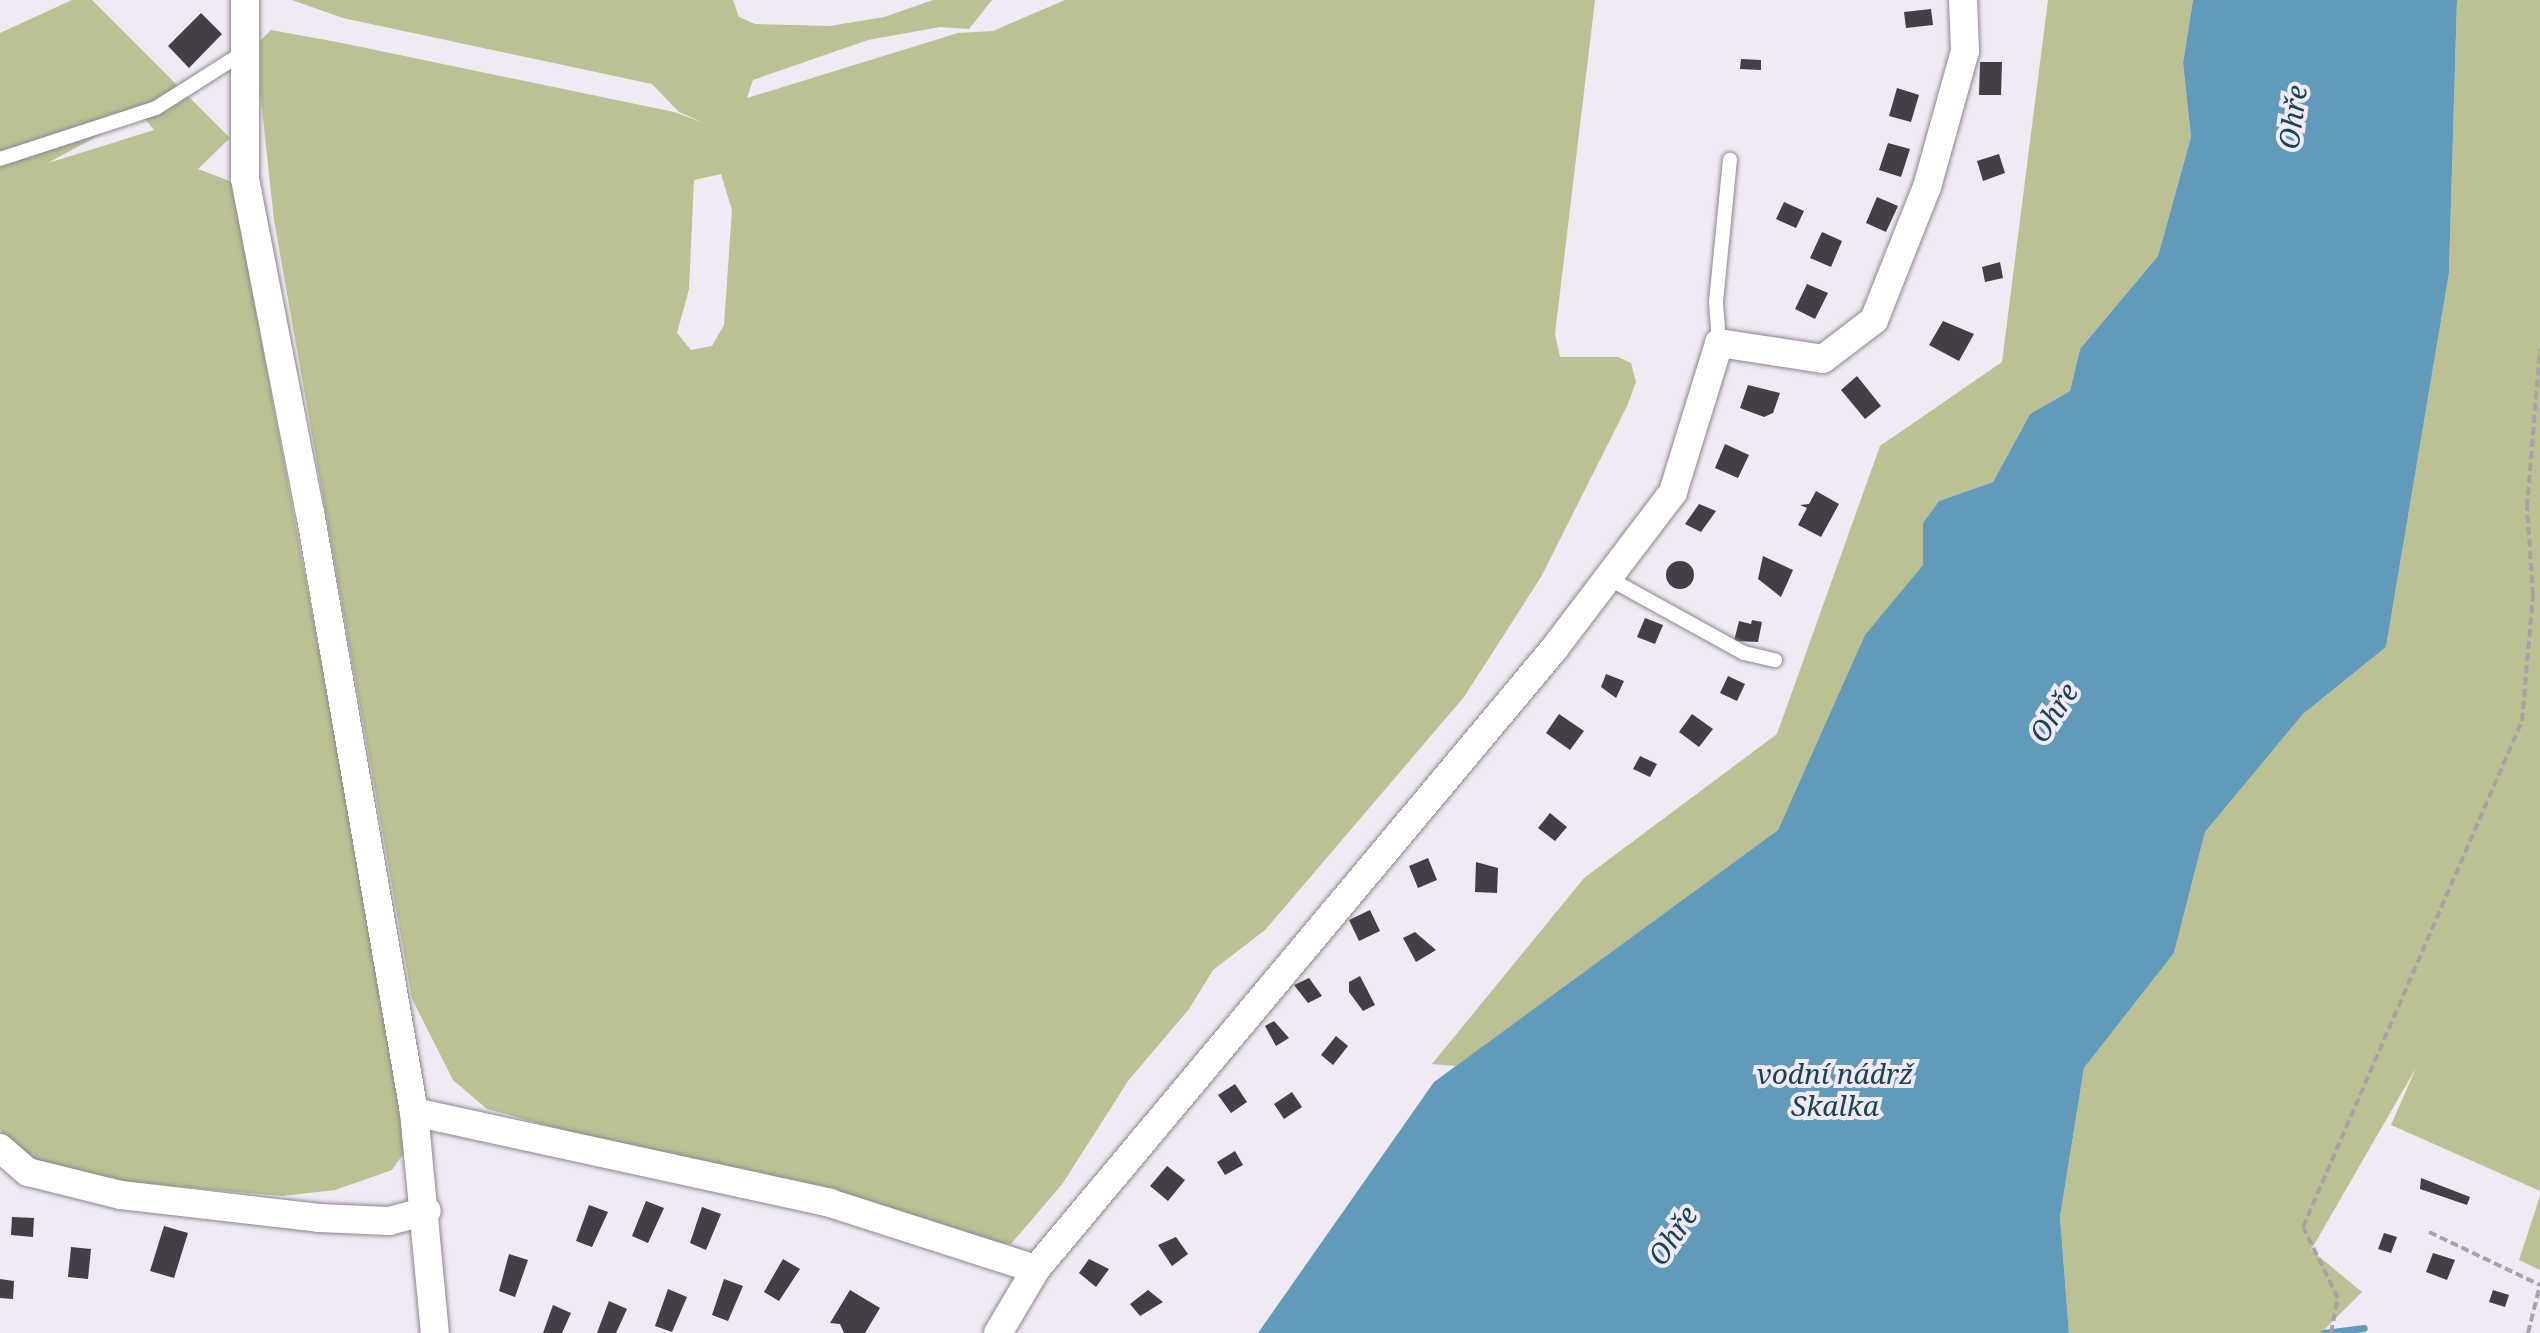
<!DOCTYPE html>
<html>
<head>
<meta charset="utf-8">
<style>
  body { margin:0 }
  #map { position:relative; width:2540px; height:1333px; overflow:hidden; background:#f1e9f4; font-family:"Noto Serif",serif }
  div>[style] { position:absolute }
  .green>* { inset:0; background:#bbc192 }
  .water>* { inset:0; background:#629bb9 }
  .stream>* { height:7px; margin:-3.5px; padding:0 3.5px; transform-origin:3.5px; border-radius:3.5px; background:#629bb9 }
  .building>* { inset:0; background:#453e47 }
  .round { border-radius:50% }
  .path>* { height:4px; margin-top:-2px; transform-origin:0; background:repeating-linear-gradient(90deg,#a9a2ab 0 8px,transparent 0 12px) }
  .roads { filter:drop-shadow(0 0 2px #8c858f) drop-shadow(0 0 2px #8c858f) }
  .service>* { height:14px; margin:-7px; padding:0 7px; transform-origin:7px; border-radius:7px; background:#fff }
  .minor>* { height:28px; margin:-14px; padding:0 14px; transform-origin:14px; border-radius:14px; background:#fff }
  span { translate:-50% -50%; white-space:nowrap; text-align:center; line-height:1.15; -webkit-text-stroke:8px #f1e9f4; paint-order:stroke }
  .water-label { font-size:28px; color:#14435a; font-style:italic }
</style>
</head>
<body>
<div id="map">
  <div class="green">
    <i style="clip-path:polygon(evenodd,72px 0,92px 0,230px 138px,198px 169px,232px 182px,387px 1018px,406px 1150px,392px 1170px,335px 1190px,282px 1196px,95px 1179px,42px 1168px,3px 1138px,0 1129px,0 33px,72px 0,140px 113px,154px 130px,45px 164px,46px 164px,140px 113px)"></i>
    <i style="clip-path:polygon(evenodd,292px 0,733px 0,739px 17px,755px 24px,830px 26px,884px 17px,933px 0,992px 0,969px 29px,940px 27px,868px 40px,753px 80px,747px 98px,958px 33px,993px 31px,1065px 0,1595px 0,1555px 334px,1560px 357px,1618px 357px,1631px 363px,1636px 382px,1627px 406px,1541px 577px,1464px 697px,1265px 930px,1213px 970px,1189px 1009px,1128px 1081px,1063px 1183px,1011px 1244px,966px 1240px,487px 1109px,453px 1080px,412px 999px,274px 220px,260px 91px,260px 41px,271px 30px,342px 43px,674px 112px,704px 123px,679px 112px,652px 84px,343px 18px,292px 0,721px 174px,732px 210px,724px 325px,712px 346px,691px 350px,677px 333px,689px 289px,694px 180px,721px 174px)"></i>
    <i style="clip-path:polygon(2048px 0,2193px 0,2183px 63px,2191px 137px,2158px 256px,2080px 349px,2070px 391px,2030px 414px,1993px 482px,1939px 501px,1923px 523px,1923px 565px,1865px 636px,1778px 830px,1456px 1066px,1432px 1064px,1584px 878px,1777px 734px,1880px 446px,2002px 362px)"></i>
    <i style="clip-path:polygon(2457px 0,2540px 0,2540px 1191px,2391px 1125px,2416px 1068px,2311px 1250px,2362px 1292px,2321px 1333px,2069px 1333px,2060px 1217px,2084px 1068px,2174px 953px,2205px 832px,2303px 714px,2386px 647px,2449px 273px)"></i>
    <i style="clip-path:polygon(2540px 1196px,2540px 1270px,2519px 1260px)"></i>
  </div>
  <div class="water">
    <i style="clip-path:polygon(2193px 0,2457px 0,2449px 273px,2386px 647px,2303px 714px,2205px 832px,2174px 953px,2084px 1068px,2060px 1217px,2069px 1333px,1258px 1333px,1434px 1082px,1778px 830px,1865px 635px,1923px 565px,1923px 523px,1939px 501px,1993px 482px,2030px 414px,2070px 391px,2080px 349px,2158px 256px,2191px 137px,2183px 63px)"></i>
  </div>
  <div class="stream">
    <i style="left:2324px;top:1333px;width:40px;rotate:-7.1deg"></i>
  </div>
  <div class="building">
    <i style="clip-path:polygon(1931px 9px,1933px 25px,1906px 28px,1904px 12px)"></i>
    <i style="clip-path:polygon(201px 13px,222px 34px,189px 68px,168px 46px)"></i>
    <i style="clip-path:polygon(1741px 59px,1761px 60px,1761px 70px,1740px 69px)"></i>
    <i style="clip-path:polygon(1980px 62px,2002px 62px,2001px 95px,1979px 95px)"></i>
    <i style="clip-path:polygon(1897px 88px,1919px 95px,1911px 122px,1889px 116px)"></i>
    <i style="clip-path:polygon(1888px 143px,1910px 149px,1901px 177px,1879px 170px)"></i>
    <i style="clip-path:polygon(1999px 154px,2005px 173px,1983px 181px,1977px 161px)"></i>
    <i style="clip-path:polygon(1877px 197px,1898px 206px,1886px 232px,1866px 223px)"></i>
    <i style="clip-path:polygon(1784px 202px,1804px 211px,1796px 228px,1776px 219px)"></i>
    <i style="clip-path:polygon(1822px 232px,1842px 241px,1831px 267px,1810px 258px)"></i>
    <i style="clip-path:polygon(2000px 262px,2003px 278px,1985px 282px,1982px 267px)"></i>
    <i style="clip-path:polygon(1807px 284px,1828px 293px,1815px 319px,1795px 309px)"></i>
    <i style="clip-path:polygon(1943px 321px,1974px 334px,1959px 361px,1929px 345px)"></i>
    <i style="clip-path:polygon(1857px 376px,1881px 406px,1865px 419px,1841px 390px)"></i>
    <i style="clip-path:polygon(1748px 385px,1780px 393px,1773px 413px,1764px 417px,1740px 408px)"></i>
    <i style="clip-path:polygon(1725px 444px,1749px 455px,1738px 478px,1715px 468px)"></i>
    <i style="clip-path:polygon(1816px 491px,1839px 504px,1821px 537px,1798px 525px,1807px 508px,1800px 505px,1809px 504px)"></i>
    <i style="clip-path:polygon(1699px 504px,1716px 511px,1701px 532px,1685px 524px)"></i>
    <i style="clip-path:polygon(1763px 556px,1793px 570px,1781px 597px,1758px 579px)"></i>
    <i class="round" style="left:1666px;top:561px;width:28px;height:28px"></i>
    <i style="clip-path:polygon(1645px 618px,1663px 625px,1655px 644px,1637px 637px)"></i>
    <i style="clip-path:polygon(1752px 620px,1762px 622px,1758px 642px,1734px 641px,1739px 621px,1751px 624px)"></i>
    <i style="clip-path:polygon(1606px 674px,1624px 681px,1616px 698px,1601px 687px)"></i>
    <i style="clip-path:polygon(1728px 676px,1745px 684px,1737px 701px,1720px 693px)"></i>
    <i style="clip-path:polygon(1559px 714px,1584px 731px,1570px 750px,1546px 733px)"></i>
    <i style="clip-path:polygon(1692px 714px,1713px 729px,1699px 747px,1679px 732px)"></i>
    <i style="clip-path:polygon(1640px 756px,1657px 764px,1650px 777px,1633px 769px)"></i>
    <i style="clip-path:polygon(1550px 813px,1567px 827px,1555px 841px,1538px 828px)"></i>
    <i style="clip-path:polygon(1428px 858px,1437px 880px,1418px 888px,1409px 866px)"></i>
    <i style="clip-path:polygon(1476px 862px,1498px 868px,1497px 893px,1475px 892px)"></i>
    <i style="clip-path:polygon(1370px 910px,1380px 931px,1359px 941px,1349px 920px)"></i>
    <i style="clip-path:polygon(1415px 932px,1436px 950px,1416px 962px,1403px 938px)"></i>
    <i style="clip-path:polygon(1360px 976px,1375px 1005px,1363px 1011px,1349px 992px,1349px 982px)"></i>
    <i style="clip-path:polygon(1309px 978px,1322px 996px,1308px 1003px,1294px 985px)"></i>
    <i style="clip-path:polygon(1274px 1021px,1289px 1038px,1276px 1046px,1265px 1026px)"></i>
    <i style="clip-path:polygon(1336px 1036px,1348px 1046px,1333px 1065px,1321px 1055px)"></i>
    <i style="clip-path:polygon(1235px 1084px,1247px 1102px,1231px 1113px,1218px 1095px)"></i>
    <i style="clip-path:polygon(1292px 1092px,1302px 1107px,1284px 1119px,1274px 1104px)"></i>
    <i style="clip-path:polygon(1235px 1151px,1243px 1165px,1225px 1175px,1217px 1162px)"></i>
    <i style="clip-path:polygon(1167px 1166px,1185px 1180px,1168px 1201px,1150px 1186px)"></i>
    <i style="clip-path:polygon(2421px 1178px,2470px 1197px,2467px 1205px,2420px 1189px)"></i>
    <i style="clip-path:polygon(646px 1201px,664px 1208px,648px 1243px,632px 1236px)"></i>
    <i style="clip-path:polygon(589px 1205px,608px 1212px,592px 1247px,576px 1241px)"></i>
    <i style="clip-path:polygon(702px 1207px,721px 1214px,706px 1250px,690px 1243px)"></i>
    <i style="clip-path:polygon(12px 1217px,34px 1218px,33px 1237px,11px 1235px)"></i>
    <i style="clip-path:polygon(164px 1226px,188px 1233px,174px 1278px,150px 1271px)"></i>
    <i style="clip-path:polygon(2384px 1233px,2397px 1237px,2391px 1253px,2378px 1249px)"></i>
    <i style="clip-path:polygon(1176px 1237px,1188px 1254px,1172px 1266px,1158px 1245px)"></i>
    <i style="clip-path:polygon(71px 1247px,91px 1249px,88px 1279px,68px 1277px)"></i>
    <i style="clip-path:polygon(2433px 1253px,2455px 1260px,2447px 1280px,2426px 1272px)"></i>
    <i style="clip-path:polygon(509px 1254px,528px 1260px,515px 1297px,499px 1291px)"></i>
    <i style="clip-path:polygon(783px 1259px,800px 1269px,779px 1301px,764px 1292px)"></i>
    <i style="clip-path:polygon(1089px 1259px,1109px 1269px,1096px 1287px,1079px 1273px)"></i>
    <i style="clip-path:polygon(0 1279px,14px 1281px,13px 1299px,0 1298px)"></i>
    <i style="clip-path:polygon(724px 1279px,743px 1286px,728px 1321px,712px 1315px)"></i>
    <i style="clip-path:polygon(668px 1289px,687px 1297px,672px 1332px,655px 1326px)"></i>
    <i style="clip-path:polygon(850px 1290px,880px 1308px,865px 1333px,844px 1333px,840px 1324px,830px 1323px)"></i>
    <i style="clip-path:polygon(1148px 1290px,1163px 1302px,1140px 1316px,1130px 1304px)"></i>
    <i style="clip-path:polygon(2493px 1290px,2509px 1295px,2505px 1307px,2489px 1302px)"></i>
    <i style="clip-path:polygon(609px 1301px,627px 1309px,616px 1333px,597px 1333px)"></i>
    <i style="clip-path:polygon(553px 1305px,571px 1313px,562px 1333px,543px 1333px)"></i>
  </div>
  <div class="path">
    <i style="left:2429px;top:1232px;width:123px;rotate:25.5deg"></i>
    <i style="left:2331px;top:1333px;width:36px;rotate:-79deg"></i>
    <i style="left:2338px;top:1298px;width:79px;rotate:-116.2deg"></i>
    <i style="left:2303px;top:1227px;width:551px;rotate:-66.6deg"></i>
    <i style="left:2522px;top:721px;width:126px;rotate:-85deg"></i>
    <i style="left:2533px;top:595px;width:88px;rotate:-93.9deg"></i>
    <i style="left:2527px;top:507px;width:159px;rotate:-85.3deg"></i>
    <i style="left:2528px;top:1333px;width:49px;rotate:-76deg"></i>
  </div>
  <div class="roads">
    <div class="service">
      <i style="left:0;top:159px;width:164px;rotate:-18.1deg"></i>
      <i style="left:156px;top:108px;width:101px;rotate:-32.4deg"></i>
      <i style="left:1719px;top:343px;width:41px;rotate:-94.2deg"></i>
      <i style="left:1716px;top:302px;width:143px;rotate:-84.4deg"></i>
      <i style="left:1608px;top:578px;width:155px;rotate:28.9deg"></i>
      <i style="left:1744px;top:653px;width:32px;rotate:13deg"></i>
    </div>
    <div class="minor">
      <i style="left:245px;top:0;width:179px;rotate:90deg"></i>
      <i style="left:245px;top:179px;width:339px;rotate:79deg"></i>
      <i style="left:310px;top:512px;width:609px;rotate:80.17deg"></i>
      <i style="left:414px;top:1112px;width:426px;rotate:12.3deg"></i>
      <i style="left:830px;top:1203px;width:216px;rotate:17.8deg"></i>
      <i style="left:1036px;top:1269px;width:808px;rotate:-50.12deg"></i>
      <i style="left:1554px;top:649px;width:197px;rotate:-52.8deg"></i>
      <i style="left:1673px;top:492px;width:156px;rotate:-72.8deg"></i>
      <i style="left:1719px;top:343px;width:105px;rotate:8.7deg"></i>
      <i style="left:1823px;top:359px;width:64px;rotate:-37.4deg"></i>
      <i style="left:1874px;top:320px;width:143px;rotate:-68.3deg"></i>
      <i style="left:1927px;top:187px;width:141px;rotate:-74.4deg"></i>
      <i style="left:1965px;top:51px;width:51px;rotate:-92.2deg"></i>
      <i style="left:414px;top:1112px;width:222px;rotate:84.6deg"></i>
      <i style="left:0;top:1148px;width:37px;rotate:41deg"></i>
      <i style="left:28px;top:1172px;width:96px;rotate:13.9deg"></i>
      <i style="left:121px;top:1195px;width:199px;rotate:6.6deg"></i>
      <i style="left:319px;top:1218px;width:70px;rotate:2.5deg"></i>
      <i style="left:389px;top:1221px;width:39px;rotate:-15deg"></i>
      <i style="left:998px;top:1333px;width:74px;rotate:-59.3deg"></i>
    </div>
  </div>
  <div class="water-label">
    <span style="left:2292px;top:117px;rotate:-82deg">Ohře</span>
    <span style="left:2053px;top:712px;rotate:-57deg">Ohře</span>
    <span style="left:1835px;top:1089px">vodní nádrž<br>Skalka</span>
    <span style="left:1672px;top:1235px;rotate:-56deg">Ohře</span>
  </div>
</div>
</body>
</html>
